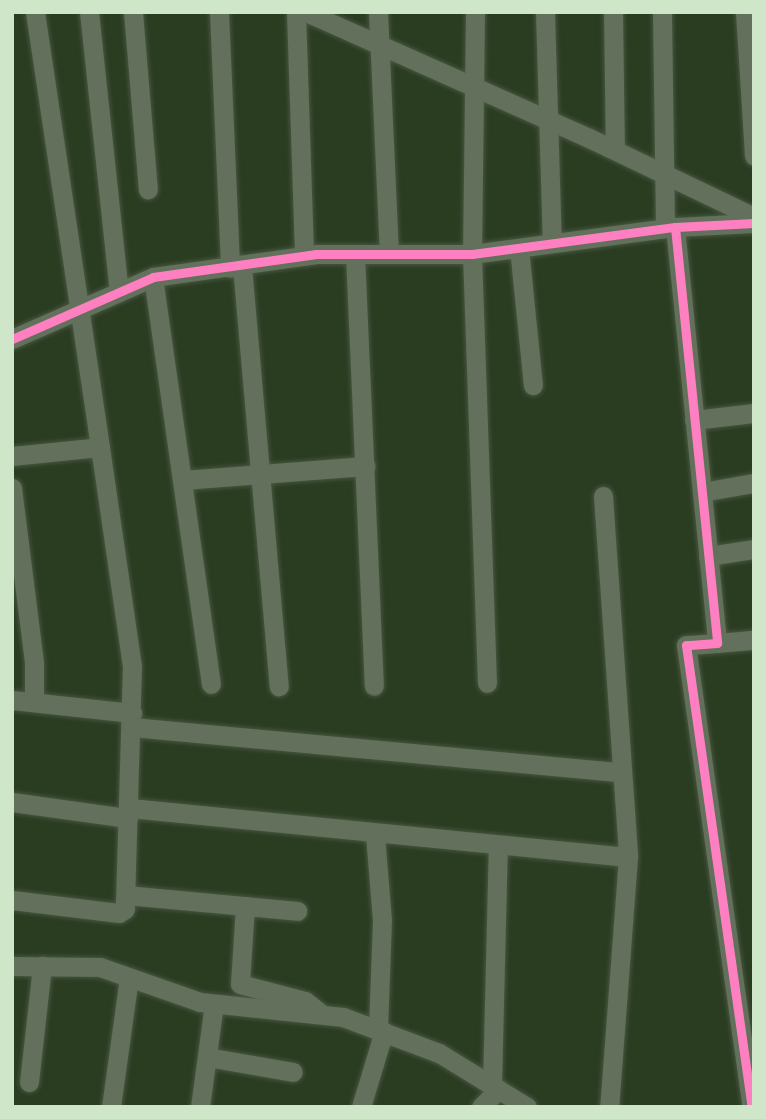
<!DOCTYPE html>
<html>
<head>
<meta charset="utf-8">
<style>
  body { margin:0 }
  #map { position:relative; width:766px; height:1119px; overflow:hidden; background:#2a3d21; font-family:Raleway,sans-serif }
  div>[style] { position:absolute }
  .roads { filter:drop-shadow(0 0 2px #475640) drop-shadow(0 0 2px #475640) }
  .minor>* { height:19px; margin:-9.5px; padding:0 9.5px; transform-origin:9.5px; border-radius:9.5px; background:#62705c }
  .cycleway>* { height:9px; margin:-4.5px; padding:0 4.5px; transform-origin:4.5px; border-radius:4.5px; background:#ff80c0 }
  span { translate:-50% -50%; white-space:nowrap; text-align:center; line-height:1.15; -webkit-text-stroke:5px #1a2a14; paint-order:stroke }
  .frame { position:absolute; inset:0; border:14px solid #d0e6c9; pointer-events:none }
</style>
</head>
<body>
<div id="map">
  <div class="roads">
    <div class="minor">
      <i style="left:35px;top:12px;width:440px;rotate:81.5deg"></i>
      <i style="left:89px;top:12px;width:282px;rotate:83.9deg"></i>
      <i style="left:133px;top:12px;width:178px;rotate:85.2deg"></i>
      <i style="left:219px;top:12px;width:256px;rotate:87.5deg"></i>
      <i style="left:296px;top:12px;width:244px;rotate:88.1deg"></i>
      <i style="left:306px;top:12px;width:310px;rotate:24deg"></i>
      <i style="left:589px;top:138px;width:183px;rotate:25.6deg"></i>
      <i style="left:378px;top:12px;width:242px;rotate:87.4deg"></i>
      <i style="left:475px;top:12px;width:242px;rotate:90.7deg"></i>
      <i style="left:472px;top:254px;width:429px;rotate:88deg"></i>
      <i style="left:545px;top:12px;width:231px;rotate:88.3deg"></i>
      <i style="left:613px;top:12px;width:138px;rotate:89.2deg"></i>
      <i style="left:662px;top:12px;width:216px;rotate:89.2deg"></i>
      <i style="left:745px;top:12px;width:144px;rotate:86.4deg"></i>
      <i style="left:675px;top:227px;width:418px;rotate:84.2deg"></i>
      <i style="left:717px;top:643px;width:31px;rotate:176deg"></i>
      <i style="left:686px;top:645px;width:467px;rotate:81.9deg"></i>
      <i style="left:519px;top:248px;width:138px;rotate:84.2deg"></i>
      <i style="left:355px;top:254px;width:432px;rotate:87.5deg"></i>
      <i style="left:242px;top:266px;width:422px;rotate:85deg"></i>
      <i style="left:153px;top:277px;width:411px;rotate:81.9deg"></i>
      <i style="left:12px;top:339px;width:154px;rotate:-23.7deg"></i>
      <i style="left:153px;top:277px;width:165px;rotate:-8deg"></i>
      <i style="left:316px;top:254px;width:156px"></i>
      <i style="left:472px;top:254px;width:205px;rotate:-7.6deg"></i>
      <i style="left:675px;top:227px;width:79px;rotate:-2.9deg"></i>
      <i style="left:694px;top:420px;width:60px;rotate:-6.7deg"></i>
      <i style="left:12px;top:456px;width:88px;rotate:-5.8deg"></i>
      <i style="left:100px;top:447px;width:221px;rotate:81.7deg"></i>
      <i style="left:132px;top:666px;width:243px;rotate:91.7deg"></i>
      <i style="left:125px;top:909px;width:7px;rotate:146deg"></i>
      <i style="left:119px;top:913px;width:108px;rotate:-173.1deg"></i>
      <i style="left:183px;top:480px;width:183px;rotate:-4.4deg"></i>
      <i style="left:12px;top:488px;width:176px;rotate:82.8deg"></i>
      <i style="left:34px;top:663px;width:36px;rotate:90deg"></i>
      <i style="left:702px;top:492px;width:53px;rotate:-9.8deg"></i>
      <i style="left:603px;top:496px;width:362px;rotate:86deg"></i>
      <i style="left:628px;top:857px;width:251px;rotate:94.3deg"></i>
      <i style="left:708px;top:556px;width:47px;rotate:-8.7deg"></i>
      <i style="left:717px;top:643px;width:37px;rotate:-5deg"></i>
      <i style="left:12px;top:700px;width:121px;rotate:6.2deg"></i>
      <i style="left:132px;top:727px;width:490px;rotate:5.3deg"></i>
      <i style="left:12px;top:802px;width:117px;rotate:7.9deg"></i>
      <i style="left:130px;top:808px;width:500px;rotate:5.62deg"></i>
      <i style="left:375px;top:835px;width:85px;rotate:85.3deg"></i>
      <i style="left:382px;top:920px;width:108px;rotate:92.1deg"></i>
      <i style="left:126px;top:895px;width:172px;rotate:5.3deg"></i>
      <i style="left:245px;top:906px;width:78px;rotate:93.7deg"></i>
      <i style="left:240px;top:984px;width:67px;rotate:14.7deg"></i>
      <i style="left:305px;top:1001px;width:18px;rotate:38deg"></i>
      <i style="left:12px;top:966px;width:88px;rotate:0.7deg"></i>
      <i style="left:100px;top:967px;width:106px;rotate:19.3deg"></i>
      <i style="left:200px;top:1002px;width:144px;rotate:6deg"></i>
      <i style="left:343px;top:1017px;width:103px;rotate:20.6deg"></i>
      <i style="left:439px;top:1053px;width:103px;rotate:31.5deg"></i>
      <i style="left:207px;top:1057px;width:87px;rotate:9.9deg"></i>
      <i style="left:29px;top:1082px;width:117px;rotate:-83.6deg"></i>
      <i style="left:492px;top:1085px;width:238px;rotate:-88.6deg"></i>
      <i style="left:111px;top:1107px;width:131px;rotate:-82.1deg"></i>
      <i style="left:200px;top:1107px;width:104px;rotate:-82.3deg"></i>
      <i style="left:361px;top:1107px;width:79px;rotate:-73.2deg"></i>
      <i style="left:481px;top:1107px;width:25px;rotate:-45deg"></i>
    </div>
  </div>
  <div class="cycleway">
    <i style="left:675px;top:227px;width:418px;rotate:84.2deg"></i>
    <i style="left:717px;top:643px;width:31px;rotate:176deg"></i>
    <i style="left:686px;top:645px;width:467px;rotate:81.9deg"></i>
    <i style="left:12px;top:339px;width:154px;rotate:-23.7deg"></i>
    <i style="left:153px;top:277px;width:165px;rotate:-8deg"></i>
    <i style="left:316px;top:254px;width:156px"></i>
    <i style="left:472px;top:254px;width:205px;rotate:-7.6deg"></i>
    <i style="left:675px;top:227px;width:79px;rotate:-2.9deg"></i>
  </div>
  <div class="frame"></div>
</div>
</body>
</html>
